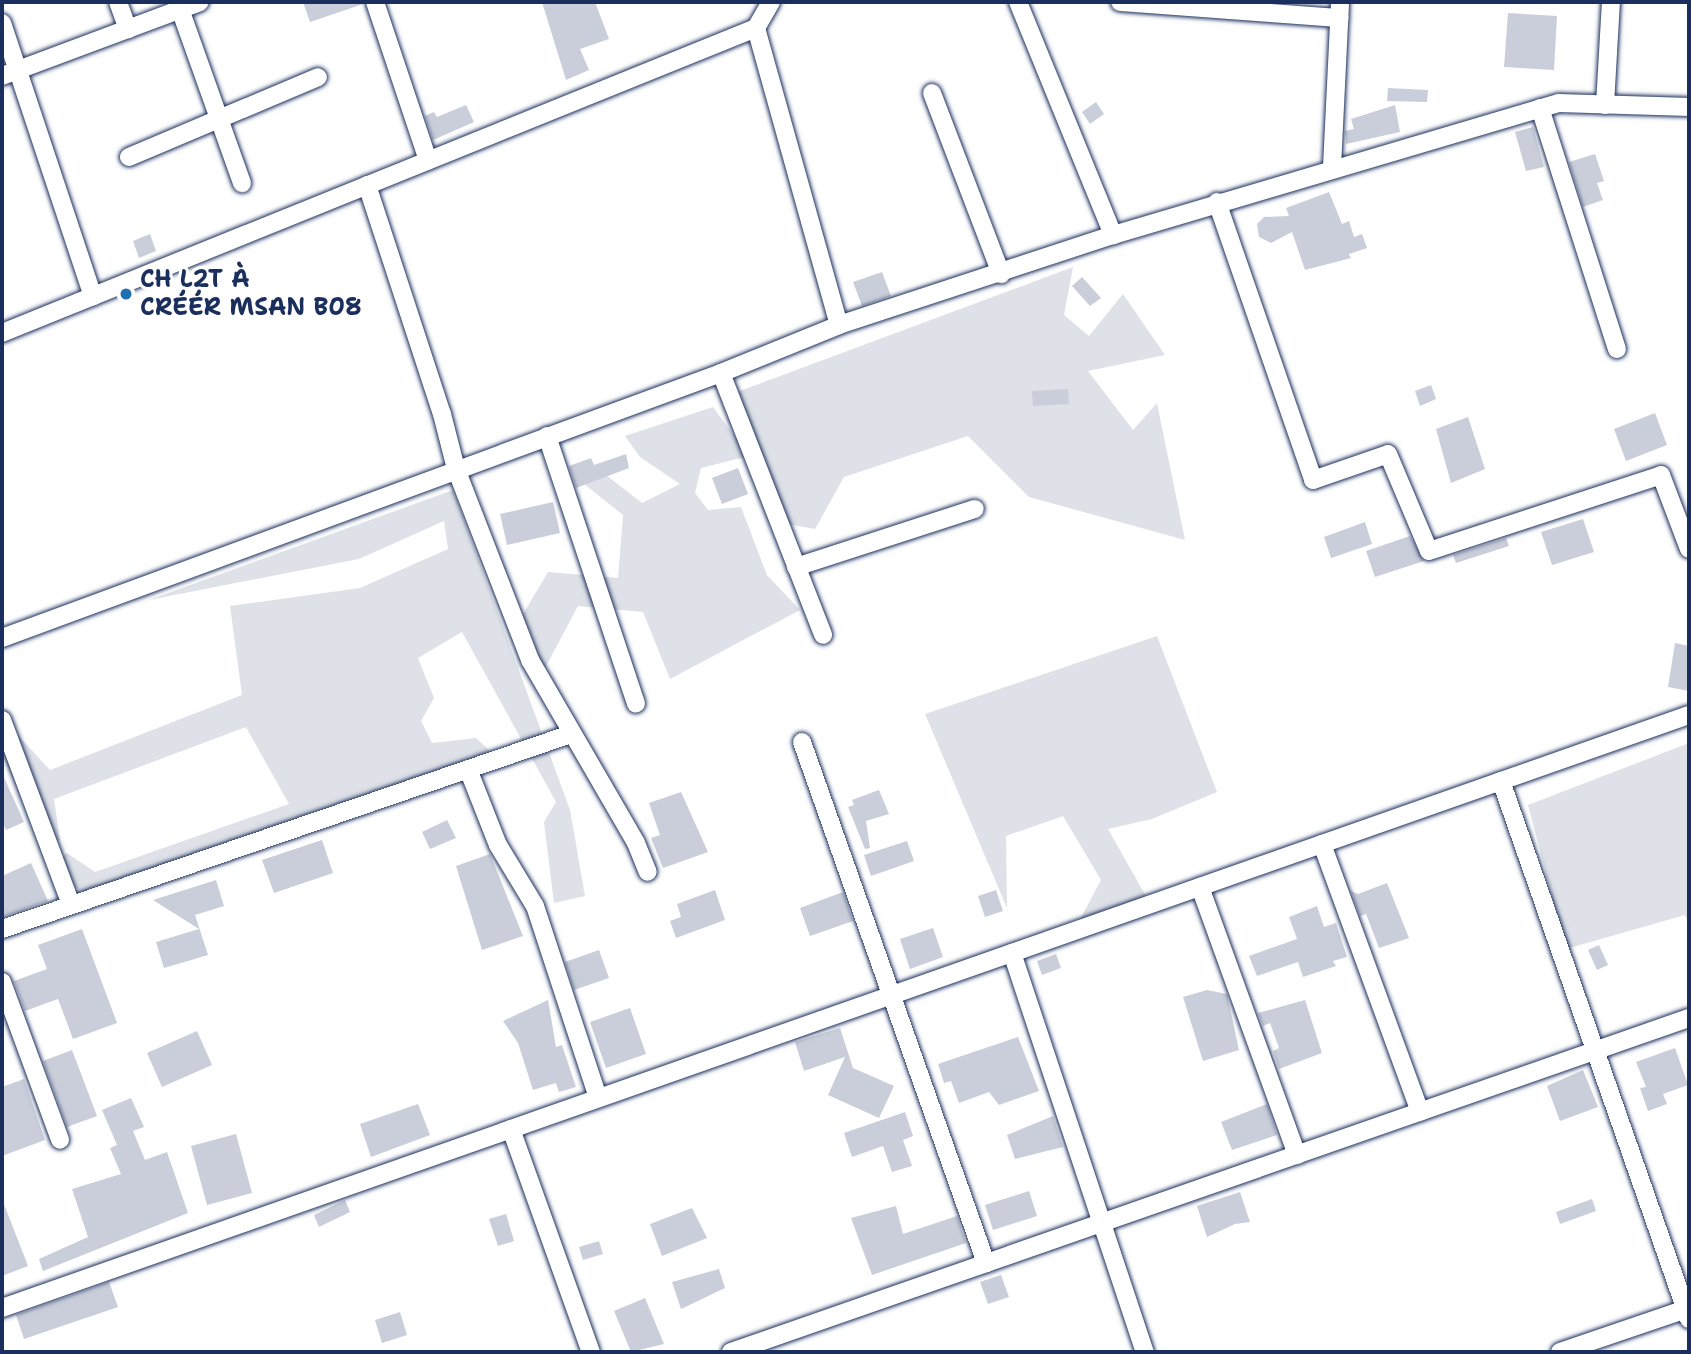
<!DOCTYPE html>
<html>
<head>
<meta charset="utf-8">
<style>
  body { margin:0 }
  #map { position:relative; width:1691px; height:1354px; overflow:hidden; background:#fff; font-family:"Shantell Sans",sans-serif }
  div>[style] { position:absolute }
  .green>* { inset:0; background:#dee1e7 }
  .building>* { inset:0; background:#caceda }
  .roads { filter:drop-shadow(0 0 2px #1b2f5e) drop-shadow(0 0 2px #1b2f5e) }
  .minor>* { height:18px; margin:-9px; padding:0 9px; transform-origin:9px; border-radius:9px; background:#fff }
  .dots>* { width:19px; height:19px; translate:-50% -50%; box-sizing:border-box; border:4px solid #fff; border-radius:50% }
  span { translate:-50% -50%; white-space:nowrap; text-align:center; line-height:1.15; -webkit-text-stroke:6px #fff; paint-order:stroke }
  .poi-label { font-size:24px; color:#1b2f5e; font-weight:700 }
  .left { translate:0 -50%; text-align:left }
  .frame { position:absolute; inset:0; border:4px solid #1b2f5e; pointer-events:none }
</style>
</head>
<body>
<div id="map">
  <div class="green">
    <i style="clip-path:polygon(1073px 267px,1064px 315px,1089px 336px,1123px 294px,1165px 355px,1088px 371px,1133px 430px,1157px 403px,1185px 540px,1029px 497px,968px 436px,844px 477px,815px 529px,781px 523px,729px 395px)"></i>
    <i style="clip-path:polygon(713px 407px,749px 456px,701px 468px,695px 493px,708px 510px,741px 507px,767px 575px,800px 610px,670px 679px,643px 612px,578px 606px,544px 670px,523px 614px,548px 572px,618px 578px,623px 515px,583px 483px,593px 465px,642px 503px,680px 484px,640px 457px,625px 436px)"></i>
    <i style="clip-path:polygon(453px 490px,570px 810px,585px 896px,554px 903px,544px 822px,556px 802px,462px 632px,418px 658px,434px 698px,421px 721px,432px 743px,476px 738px,504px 764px,88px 895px,48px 869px,67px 853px,95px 872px,289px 804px,246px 727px,54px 799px,60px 840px,43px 846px,2px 754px,15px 732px,50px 770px,242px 695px,230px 606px,360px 588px,448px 549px,444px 521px,359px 559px,149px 600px)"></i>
    <i style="clip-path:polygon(1157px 636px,1217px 792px,1152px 819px,1108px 829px,1147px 898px,1078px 923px,1101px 880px,1063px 816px,1006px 836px,1007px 908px,925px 714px)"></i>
    <i style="clip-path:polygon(1689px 743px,1689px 925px,1685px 915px,1566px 949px,1528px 805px)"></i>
  </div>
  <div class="building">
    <i style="clip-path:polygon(303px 2px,363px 2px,363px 4px,310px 22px)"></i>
    <i style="clip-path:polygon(542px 2px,595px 2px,609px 39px,580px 49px,589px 70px,566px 80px)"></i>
    <i style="clip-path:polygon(1508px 13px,1557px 16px,1554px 70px,1504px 67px)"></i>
    <i style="clip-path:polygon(1388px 88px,1428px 90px,1427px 102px,1387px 101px)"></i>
    <i style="clip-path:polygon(1096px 102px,1104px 114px,1090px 124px,1082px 112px)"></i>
    <i style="clip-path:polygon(466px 105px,474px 122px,433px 140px,425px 116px,434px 112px,437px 117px)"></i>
    <i style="clip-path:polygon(1395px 105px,1400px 132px,1346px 144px,1345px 131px,1354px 129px,1351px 119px)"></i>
    <i style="clip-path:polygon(1533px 127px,1544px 167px,1526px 171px,1515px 132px)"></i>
    <i style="clip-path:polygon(1595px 154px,1604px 181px,1597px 183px,1603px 200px,1583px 207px,1569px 162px)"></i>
    <i style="clip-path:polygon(1329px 192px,1342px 224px,1349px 221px,1354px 237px,1362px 234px,1367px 248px,1349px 254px,1351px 258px,1305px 270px,1292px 232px,1271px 243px,1259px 237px,1257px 224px,1264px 217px,1289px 216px,1286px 208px)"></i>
    <i style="clip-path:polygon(150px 234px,156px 251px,139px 258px,133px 241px)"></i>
    <i style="clip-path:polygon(882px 272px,891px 296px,862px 306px,853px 282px)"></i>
    <i style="clip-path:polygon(1082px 277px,1101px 298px,1090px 306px,1072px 286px)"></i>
    <i style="clip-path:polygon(1431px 385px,1436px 399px,1420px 406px,1415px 391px)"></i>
    <i style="clip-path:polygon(1068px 389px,1069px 404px,1033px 406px,1032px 391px)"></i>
    <i style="clip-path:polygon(1655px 413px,1667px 445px,1626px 461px,1614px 429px)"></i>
    <i style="clip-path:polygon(1468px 417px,1485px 469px,1451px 483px,1436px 429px)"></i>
    <i style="clip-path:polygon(626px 454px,629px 468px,576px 488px,569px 466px,591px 458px,594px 465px)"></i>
    <i style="clip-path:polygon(738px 468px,748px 494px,722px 504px,712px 478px)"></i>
    <i style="clip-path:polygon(553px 502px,560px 533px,507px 545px,500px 514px)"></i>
    <i style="clip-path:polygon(1583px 519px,1594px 552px,1552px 565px,1541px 532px)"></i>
    <i style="clip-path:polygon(1365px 522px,1372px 544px,1331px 558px,1324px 537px)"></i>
    <i style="clip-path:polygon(1410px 536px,1424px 561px,1375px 577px,1366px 551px)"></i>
    <i style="clip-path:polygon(1506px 538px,1509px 546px,1456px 563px,1453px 555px)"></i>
    <i style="clip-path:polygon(1675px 643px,1689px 646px,1689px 691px,1668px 687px)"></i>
    <i style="clip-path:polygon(2px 773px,24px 822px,6px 830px,2px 822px)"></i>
    <i style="clip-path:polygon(879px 790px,889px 814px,866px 821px,870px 848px,865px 849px,848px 807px,854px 805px,852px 800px)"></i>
    <i style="clip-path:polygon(681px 792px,708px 852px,663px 868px,651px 838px,660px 835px,649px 803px)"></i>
    <i style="clip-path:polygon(447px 820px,456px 838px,430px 849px,422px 832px)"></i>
    <i style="clip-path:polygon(322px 840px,333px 873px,274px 893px,262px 860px)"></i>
    <i style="clip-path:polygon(907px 841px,914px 861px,871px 876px,864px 855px)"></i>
    <i style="clip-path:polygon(490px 854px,523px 936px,482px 950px,456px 866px)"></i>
    <i style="clip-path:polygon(31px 863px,48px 901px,2px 917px,2px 876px)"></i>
    <i style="clip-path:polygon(216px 880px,224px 906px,195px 915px,208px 955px,164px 968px,156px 942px,199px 929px,153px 900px)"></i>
    <i style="clip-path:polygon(1387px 883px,1409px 938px,1379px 948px,1366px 914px,1360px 916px,1351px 891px,1358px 894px)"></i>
    <i style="clip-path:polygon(715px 890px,725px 920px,676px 938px,670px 921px,681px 917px,677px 904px)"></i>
    <i style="clip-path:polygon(996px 890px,1003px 911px,985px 917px,978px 896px)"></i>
    <i style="clip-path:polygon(843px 892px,853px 921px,810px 936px,800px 908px)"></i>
    <i style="clip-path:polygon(1317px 906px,1324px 927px,1336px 923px,1347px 957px,1333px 961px,1336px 966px,1303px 977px,1298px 962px,1257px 976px,1249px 956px,1297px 939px,1289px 917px)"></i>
    <i style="clip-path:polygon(933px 928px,943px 957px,910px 969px,900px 939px)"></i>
    <i style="clip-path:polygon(82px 929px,117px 1023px,73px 1039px,58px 999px,25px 1011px,14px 981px,47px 969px,38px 945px)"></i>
    <i style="clip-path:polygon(1599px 945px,1608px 965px,1597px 970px,1588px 950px)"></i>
    <i style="clip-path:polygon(599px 950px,609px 978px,574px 990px,565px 962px)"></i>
    <i style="clip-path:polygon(1056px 954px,1061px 968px,1042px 975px,1037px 961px)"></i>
    <i style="clip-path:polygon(1207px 990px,1227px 994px,1239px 1050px,1203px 1061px,1183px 997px)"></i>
    <i style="clip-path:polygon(548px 1000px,556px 1047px,562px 1045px,576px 1087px,559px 1092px,556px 1083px,533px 1090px,518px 1043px,503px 1021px)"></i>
    <i style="clip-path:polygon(1305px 1000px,1322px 1053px,1279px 1069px,1273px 1051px,1279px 1048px,1270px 1023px,1263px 1026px,1258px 1013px)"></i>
    <i style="clip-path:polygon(630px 1008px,646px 1054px,606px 1068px,590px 1022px)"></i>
    <i style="clip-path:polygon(840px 1028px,853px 1068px,894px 1086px,879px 1118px,828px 1095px,845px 1057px,804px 1071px,795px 1042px)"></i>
    <i style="clip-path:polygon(197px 1031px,212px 1065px,162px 1087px,147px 1053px)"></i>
    <i style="clip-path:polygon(1018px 1037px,1039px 1091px,999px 1105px,989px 1092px,959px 1103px,951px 1081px,944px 1083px,938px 1064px)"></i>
    <i style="clip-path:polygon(1675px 1048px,1688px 1085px,1663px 1094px,1667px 1104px,1648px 1111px,1640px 1088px,1646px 1087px,1636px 1062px)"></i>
    <i style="clip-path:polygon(72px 1050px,97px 1116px,67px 1127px,43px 1061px)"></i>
    <i style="clip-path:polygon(1583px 1070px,1598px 1107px,1560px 1121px,1547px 1086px)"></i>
    <i style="clip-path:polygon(24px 1079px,45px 1140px,2px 1156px,2px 1087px)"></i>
    <i style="clip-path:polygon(131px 1098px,144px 1127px,133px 1131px,145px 1160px,167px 1152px,188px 1213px,43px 1271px,39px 1259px,88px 1237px,72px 1189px,121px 1174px,110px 1148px,117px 1145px,102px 1110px)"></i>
    <i style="clip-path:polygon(418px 1104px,430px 1135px,371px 1157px,360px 1124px)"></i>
    <i style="clip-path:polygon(1267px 1104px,1277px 1135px,1232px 1150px,1221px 1122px)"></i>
    <i style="clip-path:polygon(905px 1112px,913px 1136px,903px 1140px,912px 1166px,892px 1172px,883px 1146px,852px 1157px,844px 1133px)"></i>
    <i style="clip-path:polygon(1053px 1116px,1063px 1147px,1015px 1159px,1007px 1135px)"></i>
    <i style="clip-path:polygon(236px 1134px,252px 1193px,207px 1205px,191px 1146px)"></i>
    <i style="clip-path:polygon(1029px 1191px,1037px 1216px,993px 1230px,985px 1205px)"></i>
    <i style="clip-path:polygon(1240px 1192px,1250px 1222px,1235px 1224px,1207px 1237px,1197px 1206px)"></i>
    <i style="clip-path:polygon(2px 1199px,28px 1266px,2px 1276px)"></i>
    <i style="clip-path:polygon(1592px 1199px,1596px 1211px,1560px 1224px,1556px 1212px)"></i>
    <i style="clip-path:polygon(345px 1200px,350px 1212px,319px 1227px,314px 1215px)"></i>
    <i style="clip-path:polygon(896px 1206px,903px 1234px,957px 1216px,966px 1243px,872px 1275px,851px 1218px)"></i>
    <i style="clip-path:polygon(692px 1208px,707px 1238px,662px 1256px,650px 1224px)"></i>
    <i style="clip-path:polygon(506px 1214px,514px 1241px,498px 1246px,489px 1219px)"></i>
    <i style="clip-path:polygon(599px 1241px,603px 1254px,583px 1260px,579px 1247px)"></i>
    <i style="clip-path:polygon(719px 1269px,725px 1288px,681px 1309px,672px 1282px)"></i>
    <i style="clip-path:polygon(1001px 1275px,1009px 1297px,988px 1304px,980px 1282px)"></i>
    <i style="clip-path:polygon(109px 1282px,118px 1307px,24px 1339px,16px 1315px)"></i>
    <i style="clip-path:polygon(645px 1298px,664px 1344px,631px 1352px,614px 1311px)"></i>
    <i style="clip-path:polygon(400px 1312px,407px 1335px,382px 1343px,375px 1320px)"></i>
  </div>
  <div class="roads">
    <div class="minor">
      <i style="left:118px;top:2px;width:29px;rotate:70deg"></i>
      <i style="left:375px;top:2px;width:167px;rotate:71.5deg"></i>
      <i style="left:1018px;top:2px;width:252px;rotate:67.8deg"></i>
      <i style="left:1120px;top:2px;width:220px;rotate:4.2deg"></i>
      <i style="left:180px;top:9px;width:185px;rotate:70.4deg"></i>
      <i style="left:2px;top:23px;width:288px;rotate:71.6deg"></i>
      <i style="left:756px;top:28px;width:308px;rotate:74.4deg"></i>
      <i style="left:2px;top:76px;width:211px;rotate:-20.5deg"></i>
      <i style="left:932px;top:93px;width:194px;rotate:69.1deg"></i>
      <i style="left:1605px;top:105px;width:103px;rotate:-86.7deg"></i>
      <i style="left:1540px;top:108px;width:253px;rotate:72.3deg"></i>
      <i style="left:129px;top:157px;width:205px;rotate:-22.9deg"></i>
      <i style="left:1332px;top:167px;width:165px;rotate:-87.2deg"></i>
      <i style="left:367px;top:185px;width:241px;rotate:71.9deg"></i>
      <i style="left:442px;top:414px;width:57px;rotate:75.7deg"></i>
      <i style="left:456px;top:469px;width:205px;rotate:68.8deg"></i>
      <i style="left:530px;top:660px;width:211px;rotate:59.9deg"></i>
      <i style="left:636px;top:843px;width:31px;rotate:68deg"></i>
      <i style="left:1217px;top:202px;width:294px;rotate:70.9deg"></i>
      <i style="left:1313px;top:480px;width:79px;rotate:-19.1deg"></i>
      <i style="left:1388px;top:454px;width:105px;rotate:67.1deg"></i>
      <i style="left:1429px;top:551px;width:244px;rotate:-18.1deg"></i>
      <i style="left:1661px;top:475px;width:79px;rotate:69.3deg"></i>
      <i style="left:2px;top:333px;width:813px;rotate:-22.02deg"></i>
      <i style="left:756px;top:28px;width:30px;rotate:-60deg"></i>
      <i style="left:721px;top:373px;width:281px;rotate:68.7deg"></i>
      <i style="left:547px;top:436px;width:282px;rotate:71.6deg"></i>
      <i style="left:796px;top:567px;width:188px;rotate:-18deg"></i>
      <i style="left:2px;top:638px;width:766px;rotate:-20.23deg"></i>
      <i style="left:721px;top:373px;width:127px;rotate:-22.1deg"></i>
      <i style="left:839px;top:325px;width:288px;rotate:-18.2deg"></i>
      <i style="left:1113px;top:235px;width:465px;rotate:-16.5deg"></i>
      <i style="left:1559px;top:103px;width:130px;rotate:1.8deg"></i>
      <i style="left:2px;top:720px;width:197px;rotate:69.5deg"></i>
      <i style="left:802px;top:742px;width:553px;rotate:70.55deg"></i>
      <i style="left:468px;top:769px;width:82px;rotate:68.5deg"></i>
      <i style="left:498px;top:845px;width:71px;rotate:58.8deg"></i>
      <i style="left:535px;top:906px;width:202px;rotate:71.8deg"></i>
      <i style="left:1501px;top:781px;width:570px;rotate:70.74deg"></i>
      <i style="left:1322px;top:844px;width:285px;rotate:69.9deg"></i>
      <i style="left:1200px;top:887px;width:285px;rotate:70.1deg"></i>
      <i style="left:2px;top:929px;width:601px;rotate:-18.92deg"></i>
      <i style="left:1012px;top:953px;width:421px;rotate:71.6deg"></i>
      <i style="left:2px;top:982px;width:168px;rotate:69.8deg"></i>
      <i style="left:511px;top:1129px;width:237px;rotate:70.3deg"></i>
      <i style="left:2px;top:1308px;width:1788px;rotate:-19.37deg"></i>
      <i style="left:731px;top:1352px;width:1015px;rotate:-19.22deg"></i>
      <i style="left:1560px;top:1352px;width:133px;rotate:-18.8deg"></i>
    </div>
  </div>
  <div class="dots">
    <i style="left:126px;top:294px;background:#1f6fb2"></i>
  </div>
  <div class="poi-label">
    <span class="left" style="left:140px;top:294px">CH L2T À<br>CRÉÉR MSAN B08</span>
  </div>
  <div class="frame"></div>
</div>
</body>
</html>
